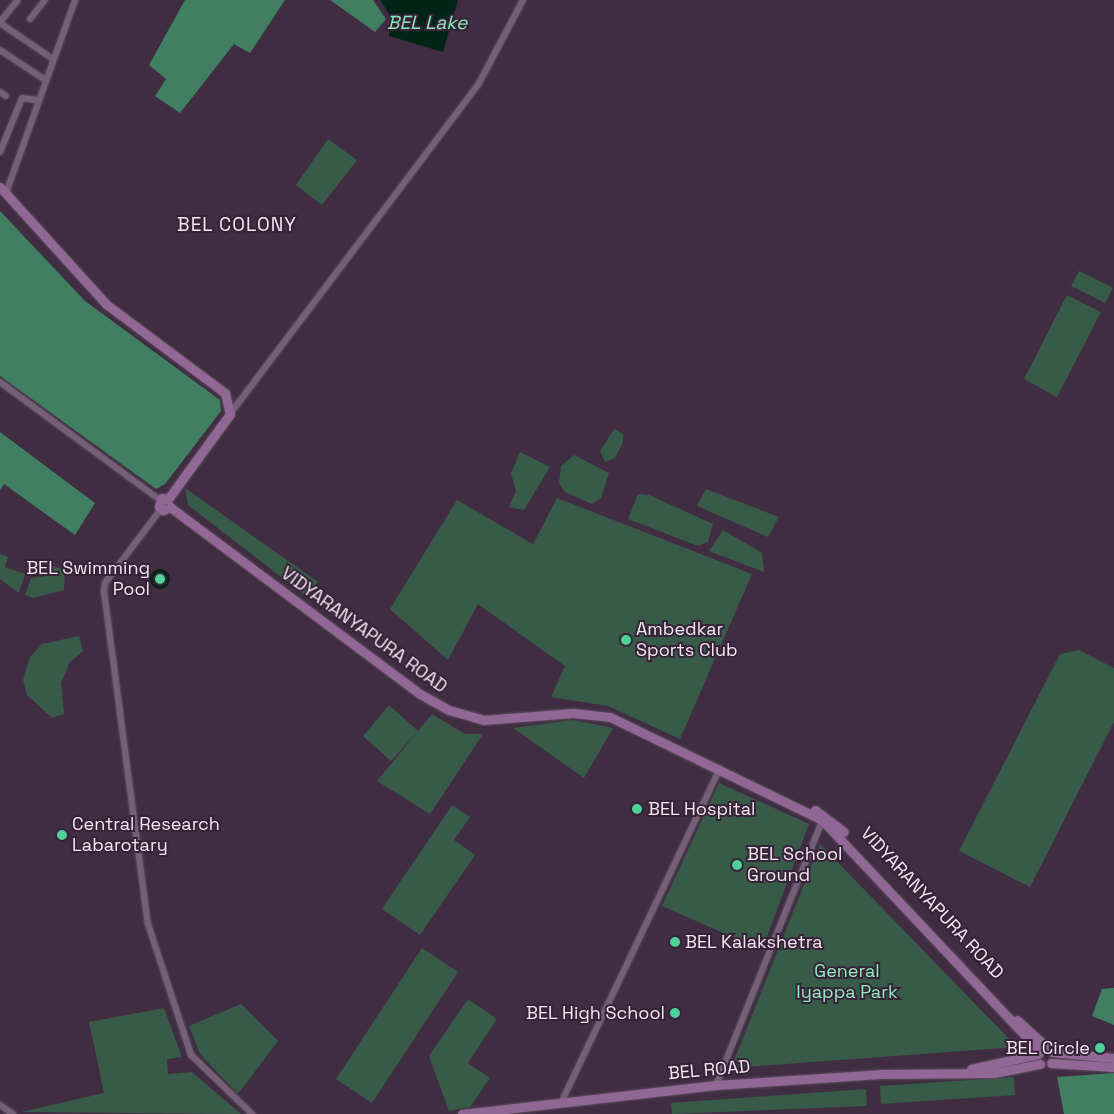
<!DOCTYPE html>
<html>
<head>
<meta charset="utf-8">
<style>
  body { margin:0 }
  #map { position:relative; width:1114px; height:1114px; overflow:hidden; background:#402d42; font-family:"Space Grotesk",sans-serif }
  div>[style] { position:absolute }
  .green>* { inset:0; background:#385a49 }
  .forest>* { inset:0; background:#407f62 }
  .water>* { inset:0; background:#022416 }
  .round { border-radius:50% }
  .roads { filter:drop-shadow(0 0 1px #5c4c5d) drop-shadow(0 0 1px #5c4c5d) }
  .minor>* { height:6px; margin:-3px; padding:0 3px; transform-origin:3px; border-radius:3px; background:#745f76 }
  .major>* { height:9px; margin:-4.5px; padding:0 4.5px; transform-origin:4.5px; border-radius:4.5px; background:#916795 }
  .dots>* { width:14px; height:14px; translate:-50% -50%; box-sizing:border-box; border:2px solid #362337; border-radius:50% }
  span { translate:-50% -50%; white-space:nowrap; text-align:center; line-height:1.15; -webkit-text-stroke:4px #362337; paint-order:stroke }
  .poi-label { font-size:18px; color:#f4e7f5 }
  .right { translate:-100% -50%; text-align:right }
  .left { translate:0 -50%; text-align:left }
  .street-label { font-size:18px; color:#f4e7f5 }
  .park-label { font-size:18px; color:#8fedbf }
  .water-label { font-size:19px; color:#89e7b9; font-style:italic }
  .neighbourhood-label { font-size:19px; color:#f4e7f5; letter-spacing:1px }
</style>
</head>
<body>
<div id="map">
  <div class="green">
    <i style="clip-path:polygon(328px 139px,357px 160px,322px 205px,296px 185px)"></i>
    <i style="clip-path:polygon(1079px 271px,1113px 288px,1105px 303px,1071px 286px)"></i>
    <i style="clip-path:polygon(1067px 295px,1101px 312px,1057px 397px,1024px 379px)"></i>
    <i style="clip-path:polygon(614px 429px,623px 434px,623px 442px,615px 458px,605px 462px,600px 451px)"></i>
    <i style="clip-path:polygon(520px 452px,550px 467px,524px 510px,509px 507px,516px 491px,511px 473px)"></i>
    <i style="clip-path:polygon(574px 455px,609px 473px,601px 498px,592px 504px,565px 492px,559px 483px,561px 466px)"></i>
    <i style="clip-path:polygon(185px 488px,318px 582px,307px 597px,188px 505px)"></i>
    <i style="clip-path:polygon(706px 489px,779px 517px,768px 537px,697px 506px)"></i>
    <i style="clip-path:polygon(638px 494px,649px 495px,713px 524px,708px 542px,698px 546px,628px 519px)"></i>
    <i style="clip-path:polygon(557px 498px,752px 574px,680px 739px,608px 706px,551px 697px,565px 666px,478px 604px,448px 660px,390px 609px,457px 500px,533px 544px)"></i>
    <i style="clip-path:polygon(723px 530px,762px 553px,764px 572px,709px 551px)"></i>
    <i style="clip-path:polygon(0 554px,8px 557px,5px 567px,25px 574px,19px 593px,0 579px)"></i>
    <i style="clip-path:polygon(47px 564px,65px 570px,64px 590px,33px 598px,25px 595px,31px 578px,43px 577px)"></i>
    <i style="clip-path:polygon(79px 636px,83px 651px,70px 662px,61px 683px,64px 714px,52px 718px,27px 695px,23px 680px,30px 657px,42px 644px)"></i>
    <i style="clip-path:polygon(1079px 650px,1114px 668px,1114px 722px,1030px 887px,959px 851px,1060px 654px)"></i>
    <i style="clip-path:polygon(389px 705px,418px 731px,432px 714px,465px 734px,483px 734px,430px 814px,377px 781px,418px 731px,391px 761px,363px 736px)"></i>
    <i style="clip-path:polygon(573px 720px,613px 728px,584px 778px,513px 728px)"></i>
    <i style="clip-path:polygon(719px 783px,809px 824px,762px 950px,662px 906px)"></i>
    <i style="clip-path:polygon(452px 805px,470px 817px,454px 840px,475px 855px,420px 935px,382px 909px)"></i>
    <i style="clip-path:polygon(820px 844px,1017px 1047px,731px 1068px)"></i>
    <i style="clip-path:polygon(422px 948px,458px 972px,372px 1103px,336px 1079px)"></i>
    <i style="clip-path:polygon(468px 999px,497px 1019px,468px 1063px,490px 1078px,470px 1107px,449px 1111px,429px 1056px)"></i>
    <i style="clip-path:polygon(241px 1004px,278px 1041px,238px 1094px,200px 1054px,189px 1026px)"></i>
    <i style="clip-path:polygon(164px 1008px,182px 1057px,167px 1059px,168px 1074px,192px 1072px,241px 1114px,21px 1112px,104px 1093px,89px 1022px)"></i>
    <i style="clip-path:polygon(1014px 1077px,1015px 1095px,881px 1104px,880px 1086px)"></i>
    <i style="clip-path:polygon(866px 1089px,867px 1106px,672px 1114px,671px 1103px)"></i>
  </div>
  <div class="forest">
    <i style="clip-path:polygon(185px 0,285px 0,250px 53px,234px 44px,180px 113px,155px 96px,166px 79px,149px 65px)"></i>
    <i style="clip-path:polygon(330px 0,373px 0,386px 19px,375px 32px)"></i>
    <i style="clip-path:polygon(0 211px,85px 301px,220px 400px,221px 411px,165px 484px,156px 489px,0 376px)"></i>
    <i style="clip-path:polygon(0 432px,95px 503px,75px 535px,4px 484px,0 490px)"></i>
    <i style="clip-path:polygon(1114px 988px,1114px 1025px,1092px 1016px,1102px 989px)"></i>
    <i style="clip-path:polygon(1114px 1073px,1114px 1114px,1064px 1114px,1057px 1077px)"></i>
  </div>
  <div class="water">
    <i style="clip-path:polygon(380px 0,458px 0,443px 52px,389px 36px,391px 17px)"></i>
    <i class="round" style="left:150px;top:569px;width:20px;height:20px"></i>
  </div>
  <div class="roads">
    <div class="minor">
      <i style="left:30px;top:19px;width:24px;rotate:-52deg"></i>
      <i style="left:0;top:22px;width:28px;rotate:-51deg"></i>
      <i style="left:0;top:23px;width:64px;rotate:34.2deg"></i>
      <i style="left:0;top:50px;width:53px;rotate:33.4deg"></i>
      <i style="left:0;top:92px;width:7px;rotate:34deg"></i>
      <i style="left:0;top:152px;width:58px;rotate:-67.8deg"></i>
      <i style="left:22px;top:98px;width:15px;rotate:8deg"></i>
      <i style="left:6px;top:193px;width:205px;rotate:-70.3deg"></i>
      <i style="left:0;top:382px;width:199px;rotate:36.4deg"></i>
      <i style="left:230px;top:414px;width:412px;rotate:-53deg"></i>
      <i style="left:478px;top:85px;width:96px;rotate:-62.1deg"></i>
      <i style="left:161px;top:509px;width:93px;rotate:127.1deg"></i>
      <i style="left:105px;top:583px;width:8px;rotate:97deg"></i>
      <i style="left:104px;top:591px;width:336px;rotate:82.5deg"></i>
      <i style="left:148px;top:924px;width:138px;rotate:71.8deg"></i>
      <i style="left:191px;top:1055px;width:85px;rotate:44deg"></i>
      <i style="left:716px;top:1085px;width:289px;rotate:-68.1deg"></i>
      <i style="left:562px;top:1101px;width:368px;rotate:-64.6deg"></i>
      <i style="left:0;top:1105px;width:16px;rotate:35deg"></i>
    </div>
    <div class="major">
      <i style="left:0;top:187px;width:158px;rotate:47.8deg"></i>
      <i style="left:106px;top:304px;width:149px;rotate:36.8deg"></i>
      <i style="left:225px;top:393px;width:22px;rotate:77deg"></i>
      <i style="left:230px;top:414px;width:105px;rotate:126.1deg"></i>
      <i style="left:168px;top:499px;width:6px;rotate:-171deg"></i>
      <i style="left:162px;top:498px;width:9px;rotate:111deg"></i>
      <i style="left:159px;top:506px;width:6px;rotate:45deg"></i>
      <i style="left:163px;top:510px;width:8px;rotate:-23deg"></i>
      <i style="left:170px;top:507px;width:312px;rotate:36.8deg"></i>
      <i style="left:420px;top:694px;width:33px;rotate:29deg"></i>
      <i style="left:449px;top:710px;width:35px;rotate:16deg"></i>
      <i style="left:483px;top:720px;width:90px;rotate:-4.4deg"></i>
      <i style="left:573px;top:713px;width:37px;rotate:6deg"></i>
      <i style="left:610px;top:717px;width:236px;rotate:25.9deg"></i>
      <i style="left:822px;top:820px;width:318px;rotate:46.7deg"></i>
      <i style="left:815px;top:810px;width:36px;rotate:37deg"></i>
      <i style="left:1017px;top:1020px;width:47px;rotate:42.4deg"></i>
      <i style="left:1052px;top:1052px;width:62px;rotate:5.5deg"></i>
      <i style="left:1051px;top:1063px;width:63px;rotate:3.6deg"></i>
      <i style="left:971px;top:1069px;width:69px;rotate:-12.6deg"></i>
      <i style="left:462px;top:1114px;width:256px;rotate:-6.5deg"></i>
      <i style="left:716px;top:1085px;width:164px;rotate:-3.8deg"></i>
      <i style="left:880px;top:1074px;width:114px;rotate:-0.5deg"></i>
      <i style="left:994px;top:1073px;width:47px;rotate:-11.1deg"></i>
    </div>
  </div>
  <div class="dots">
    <i style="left:160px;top:579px;background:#4dd39a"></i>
    <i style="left:626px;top:640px;background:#4dd39a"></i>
    <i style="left:637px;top:809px;background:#4dd39a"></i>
    <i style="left:62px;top:835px;background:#4dd39a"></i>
    <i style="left:737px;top:865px;background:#4dd39a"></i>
    <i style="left:675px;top:942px;background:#4dd39a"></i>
    <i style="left:675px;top:1013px;background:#4dd39a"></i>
    <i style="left:1100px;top:1048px;background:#4dd39a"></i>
  </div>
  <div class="poi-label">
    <span class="right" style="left:150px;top:579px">BEL Swimming<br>Pool</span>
    <span class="left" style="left:636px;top:640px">Ambedkar<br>Sports Club</span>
    <span class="left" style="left:648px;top:809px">BEL Hospital</span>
    <span class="left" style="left:72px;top:835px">Central Research<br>Labarotary</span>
    <span class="left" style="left:747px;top:865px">BEL School<br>Ground</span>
    <span class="left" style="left:685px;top:942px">BEL Kalakshetra</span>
    <span class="right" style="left:665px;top:1013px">BEL High School</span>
    <span class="right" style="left:1090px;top:1048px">BEL Circle</span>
  </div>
  <div class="street-label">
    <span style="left:364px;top:630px;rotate:36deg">VIDYARANYAPURA ROAD</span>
    <span style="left:932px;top:903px;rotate:47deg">VIDYARANYAPURA ROAD</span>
    <span style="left:709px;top:1070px;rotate:-5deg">BEL ROAD</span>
  </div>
  <div class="park-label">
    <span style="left:847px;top:982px">General<br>Iyappa Park</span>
  </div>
  <div class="water-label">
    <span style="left:427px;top:23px">BEL Lake</span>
  </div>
  <div class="neighbourhood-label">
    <span style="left:237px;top:225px">BEL COLONY</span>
  </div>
</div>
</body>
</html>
